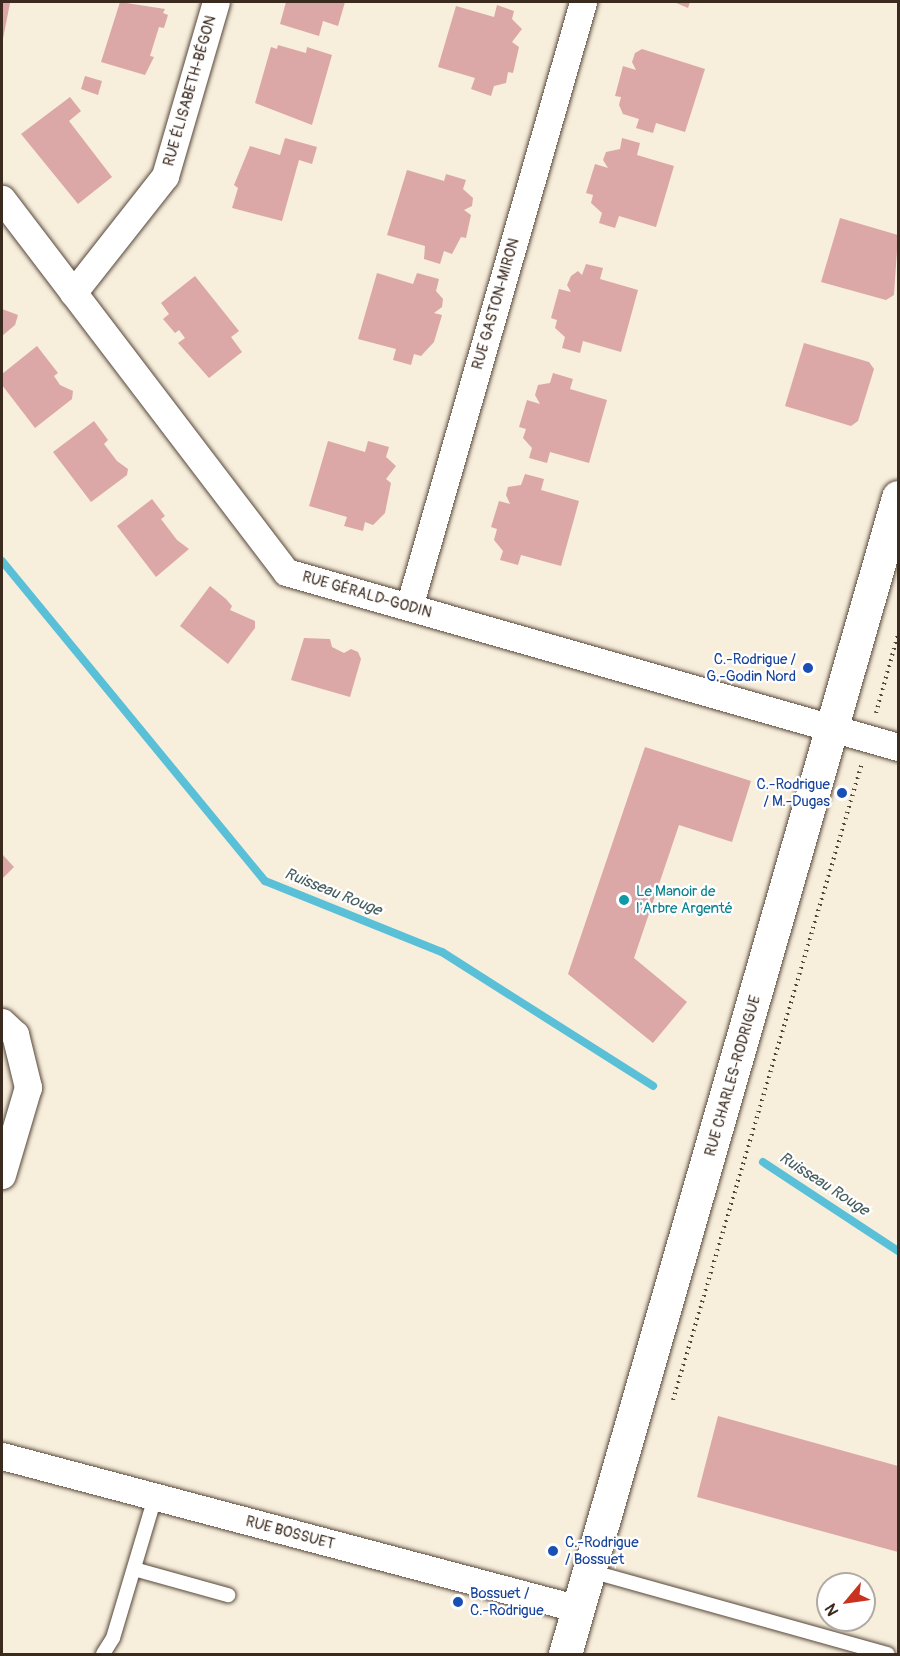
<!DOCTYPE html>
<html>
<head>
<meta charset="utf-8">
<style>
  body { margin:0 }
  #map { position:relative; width:900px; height:1656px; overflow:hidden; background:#f7eedc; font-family:Pangolin,sans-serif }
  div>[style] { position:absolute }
  .stream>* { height:8px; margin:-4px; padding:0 4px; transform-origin:4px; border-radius:4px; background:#5ac0d8 }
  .building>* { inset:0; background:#dba8a7 }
  .path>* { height:4px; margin-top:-2px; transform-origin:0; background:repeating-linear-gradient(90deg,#57473a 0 1.5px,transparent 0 6px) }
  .roads { filter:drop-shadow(0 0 2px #57473a) drop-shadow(0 0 2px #57473a) }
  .service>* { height:14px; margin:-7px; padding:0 7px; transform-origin:7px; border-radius:7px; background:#fff }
  .minor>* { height:27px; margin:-13.5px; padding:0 13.5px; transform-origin:13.5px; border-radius:13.5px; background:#fff }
  .tertiary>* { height:33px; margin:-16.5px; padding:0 16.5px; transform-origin:16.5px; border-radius:16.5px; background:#fff }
  .dots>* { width:16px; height:16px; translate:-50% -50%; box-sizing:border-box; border:3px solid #fff; border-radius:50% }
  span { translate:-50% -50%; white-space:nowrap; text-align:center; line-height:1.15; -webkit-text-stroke:4.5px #fff; paint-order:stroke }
  .street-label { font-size:15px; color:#3b2a1e }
  .transit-label { font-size:15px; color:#164399 }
  .right { translate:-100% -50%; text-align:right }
  .left { translate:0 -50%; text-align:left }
  .culture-label { font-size:15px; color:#0d838f }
  .water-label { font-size:16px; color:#465e5f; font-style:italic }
  .frame { position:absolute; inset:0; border:3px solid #3b2a1e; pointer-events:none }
  .north { position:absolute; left:816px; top:1572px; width:60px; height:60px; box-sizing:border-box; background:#fff; border:2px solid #b1aaa5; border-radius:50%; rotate:241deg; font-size:16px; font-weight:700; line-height:24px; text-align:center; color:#3b2a1e }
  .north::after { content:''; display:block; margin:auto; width:21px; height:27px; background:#c8321e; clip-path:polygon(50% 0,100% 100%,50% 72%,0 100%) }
</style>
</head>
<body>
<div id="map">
  <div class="stream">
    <i style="left:2px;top:561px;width:414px;rotate:50.6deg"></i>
    <i style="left:265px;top:881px;width:191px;rotate:21.9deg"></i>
    <i style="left:442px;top:952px;width:250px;rotate:32.4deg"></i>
    <i style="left:763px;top:1162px;width:162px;rotate:33.4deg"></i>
  </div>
  <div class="building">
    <i style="clip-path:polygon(2px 2px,10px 3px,2px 44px)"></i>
    <i style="clip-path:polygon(120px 2px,165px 9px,163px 13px,168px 15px,164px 28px,159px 27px,150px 56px,154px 57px,145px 75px,101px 62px)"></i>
    <i style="clip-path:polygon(286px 2px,345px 2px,338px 26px,323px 21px,319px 36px,280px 24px)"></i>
    <i style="clip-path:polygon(674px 2px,690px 2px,688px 8px)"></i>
    <i style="clip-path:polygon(497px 5px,514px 11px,512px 19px,522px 29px,512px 42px,519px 47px,513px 73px,508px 72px,506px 83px,494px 86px,491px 96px,471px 89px,475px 78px,438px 67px,456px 6px,494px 17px)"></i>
    <i style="clip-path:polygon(278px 45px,306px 53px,307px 47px,332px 55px,312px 125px,255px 103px,271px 47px,277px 49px)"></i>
    <i style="clip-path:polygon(642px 49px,705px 69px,685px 132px,656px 123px,653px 133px,636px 128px,639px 119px,623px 114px,619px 105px,621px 97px,615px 96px,623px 66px,636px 70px,632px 62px,635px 53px)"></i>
    <i style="clip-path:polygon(85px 76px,102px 81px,98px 95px,81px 89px)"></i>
    <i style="clip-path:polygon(70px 97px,81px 111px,69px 121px,112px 177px,78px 204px,21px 134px)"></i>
    <i style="clip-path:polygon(285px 138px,317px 147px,312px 164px,299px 160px,282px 221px,232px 208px,238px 188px,234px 185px,250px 146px,280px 155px)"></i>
    <i style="clip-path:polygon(622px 138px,640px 143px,637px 155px,674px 166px,656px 227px,619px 216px,615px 228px,599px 223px,602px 213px,591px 203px,593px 195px,586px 193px,595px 164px,608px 168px,603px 160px,606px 152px,620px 149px)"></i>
    <i style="clip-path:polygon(407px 170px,444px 181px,446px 174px,466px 180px,463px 189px,473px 198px,472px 206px,464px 210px,471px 215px,466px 238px,461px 237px,452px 254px,444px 251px,440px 264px,424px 259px,425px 246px,387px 235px)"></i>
    <i style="clip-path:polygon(840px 218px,898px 235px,894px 295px,886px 300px,821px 282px)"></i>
    <i style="clip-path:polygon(586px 264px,603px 268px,600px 279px,638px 290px,621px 352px,583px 341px,580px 353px,562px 348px,565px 337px,555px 328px,557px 320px,551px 318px,559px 289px,571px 292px,567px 285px,571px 276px,578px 271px,582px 275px)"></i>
    <i style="clip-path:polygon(377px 273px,413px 284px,417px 273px,439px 279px,436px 291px,443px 299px,442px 307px,434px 313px,442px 315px,434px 342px,421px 356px,414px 354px,411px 365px,393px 360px,396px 349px,358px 339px)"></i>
    <i style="clip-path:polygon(195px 276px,239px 331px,231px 337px,242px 352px,209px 378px,178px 343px,185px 338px,179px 330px,175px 333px,163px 319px,169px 314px,161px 303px)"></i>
    <i style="clip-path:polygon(2px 309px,18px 315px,15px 325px,2px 336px)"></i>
    <i style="clip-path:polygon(804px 343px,869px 362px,874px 369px,858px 421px,851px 426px,785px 406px)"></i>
    <i style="clip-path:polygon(37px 346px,58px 373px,54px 376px,60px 385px,73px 391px,72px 399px,35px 428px,2px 385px,2px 374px)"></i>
    <i style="clip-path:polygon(553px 373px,573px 379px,570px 389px,607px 400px,589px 463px,550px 452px,547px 463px,529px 458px,532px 448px,523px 438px,526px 429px,519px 427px,527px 400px,540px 404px,535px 395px,538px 385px,550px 383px)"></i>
    <i style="clip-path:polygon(94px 421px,108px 440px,104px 444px,117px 461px,128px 469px,127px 475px,91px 502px,53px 452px)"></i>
    <i style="clip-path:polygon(328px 441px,365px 452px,368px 441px,389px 447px,386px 457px,396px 466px,386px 479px,391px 483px,385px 513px,373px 525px,365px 522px,363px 531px,344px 526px,347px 517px,309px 506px)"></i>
    <i style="clip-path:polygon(525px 474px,544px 479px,541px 490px,579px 501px,561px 566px,521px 555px,518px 565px,500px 560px,503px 551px,494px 540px,497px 529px,491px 527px,499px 501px,510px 504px,506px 495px,508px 487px,521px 485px)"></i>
    <i style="clip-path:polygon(152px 499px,165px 516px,161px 519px,177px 540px,189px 549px,156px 577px,117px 526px)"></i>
    <i style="clip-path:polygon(210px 586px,226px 599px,232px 606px,230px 610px,255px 621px,255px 628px,228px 664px,180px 626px)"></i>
    <i style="clip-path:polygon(304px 638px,330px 639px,332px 647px,344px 653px,351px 649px,358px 652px,361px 659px,350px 697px,291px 680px)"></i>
    <i style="clip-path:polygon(645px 747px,751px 781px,732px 842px,679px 825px,634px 958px,687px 1002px,653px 1043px,568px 974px)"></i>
    <i style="clip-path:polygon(2px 854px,14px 867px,2px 879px)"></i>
    <i style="clip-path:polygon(718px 1416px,898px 1466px,898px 1552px,697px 1497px)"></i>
  </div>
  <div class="path">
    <i style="left:876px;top:713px;width:82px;rotate:-74.4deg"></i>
    <i style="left:673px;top:1400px;width:664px;rotate:-73.47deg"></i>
  </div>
  <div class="roads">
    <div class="service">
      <i style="left:134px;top:1569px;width:98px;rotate:15.5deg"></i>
      <i style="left:590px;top:1571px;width:309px;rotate:15.6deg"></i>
      <i style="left:103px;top:1654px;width:19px;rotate:-58deg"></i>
      <i style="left:113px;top:1638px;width:147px;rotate:-73.4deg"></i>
    </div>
    <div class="minor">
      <i style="left:2px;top:199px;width:469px;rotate:52.7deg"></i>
      <i style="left:286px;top:572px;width:637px;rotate:15.96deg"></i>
      <i style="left:73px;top:293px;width:149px;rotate:-51.8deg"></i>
      <i style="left:165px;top:176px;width:181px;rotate:-73.7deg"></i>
      <i style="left:409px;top:607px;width:630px;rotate:-73.95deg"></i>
      <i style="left:2px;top:1022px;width:18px;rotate:43deg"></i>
      <i style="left:15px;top:1034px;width:55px;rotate:76.2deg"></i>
      <i style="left:28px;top:1087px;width:92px;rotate:106.5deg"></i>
      <i style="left:2px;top:1456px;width:597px;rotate:14.85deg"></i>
    </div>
    <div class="tertiary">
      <i style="left:565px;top:1654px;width:1204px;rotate:-73.94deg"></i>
    </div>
  </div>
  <div class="dots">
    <i style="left:808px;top:668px;background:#1a4fb4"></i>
    <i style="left:842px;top:793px;background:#1a4fb4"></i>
    <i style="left:624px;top:900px;background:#0f9aa8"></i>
    <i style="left:553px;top:1551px;background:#1a4fb4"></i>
    <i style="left:458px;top:1602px;background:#1a4fb4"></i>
  </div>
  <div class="street-label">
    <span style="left:190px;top:91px;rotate:-74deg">RUE ÉLISABETH-BÉGON</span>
    <span style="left:496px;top:304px;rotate:-74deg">RUE GASTON-MIRON</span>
    <span style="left:367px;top:595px;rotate:16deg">RUE GÉRALD-GODIN</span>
    <span style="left:733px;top:1076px;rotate:-74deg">RUE CHARLES-RODRIGUE</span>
    <span style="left:290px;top:1533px;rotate:15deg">RUE BOSSUET</span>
  </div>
  <div class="transit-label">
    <span class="right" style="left:796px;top:668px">C.-Rodrigue /<br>G.-Godin Nord</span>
    <span class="right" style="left:830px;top:793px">C.-Rodrigue<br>/ M.-Dugas</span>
    <span class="left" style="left:565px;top:1551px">C.-Rodrigue<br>/ Bossuet</span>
    <span class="left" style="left:470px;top:1602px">Bossuet /<br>C.-Rodrigue</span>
  </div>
  <div class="culture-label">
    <span class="left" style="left:636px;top:900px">Le Manoir de<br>l'Arbre Argenté</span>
  </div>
  <div class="water-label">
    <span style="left:333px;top:892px;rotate:22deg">Ruisseau Rouge</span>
    <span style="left:824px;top:1184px;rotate:33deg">Ruisseau Rouge</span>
  </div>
  <div class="frame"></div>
  <div class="north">N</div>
</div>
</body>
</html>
